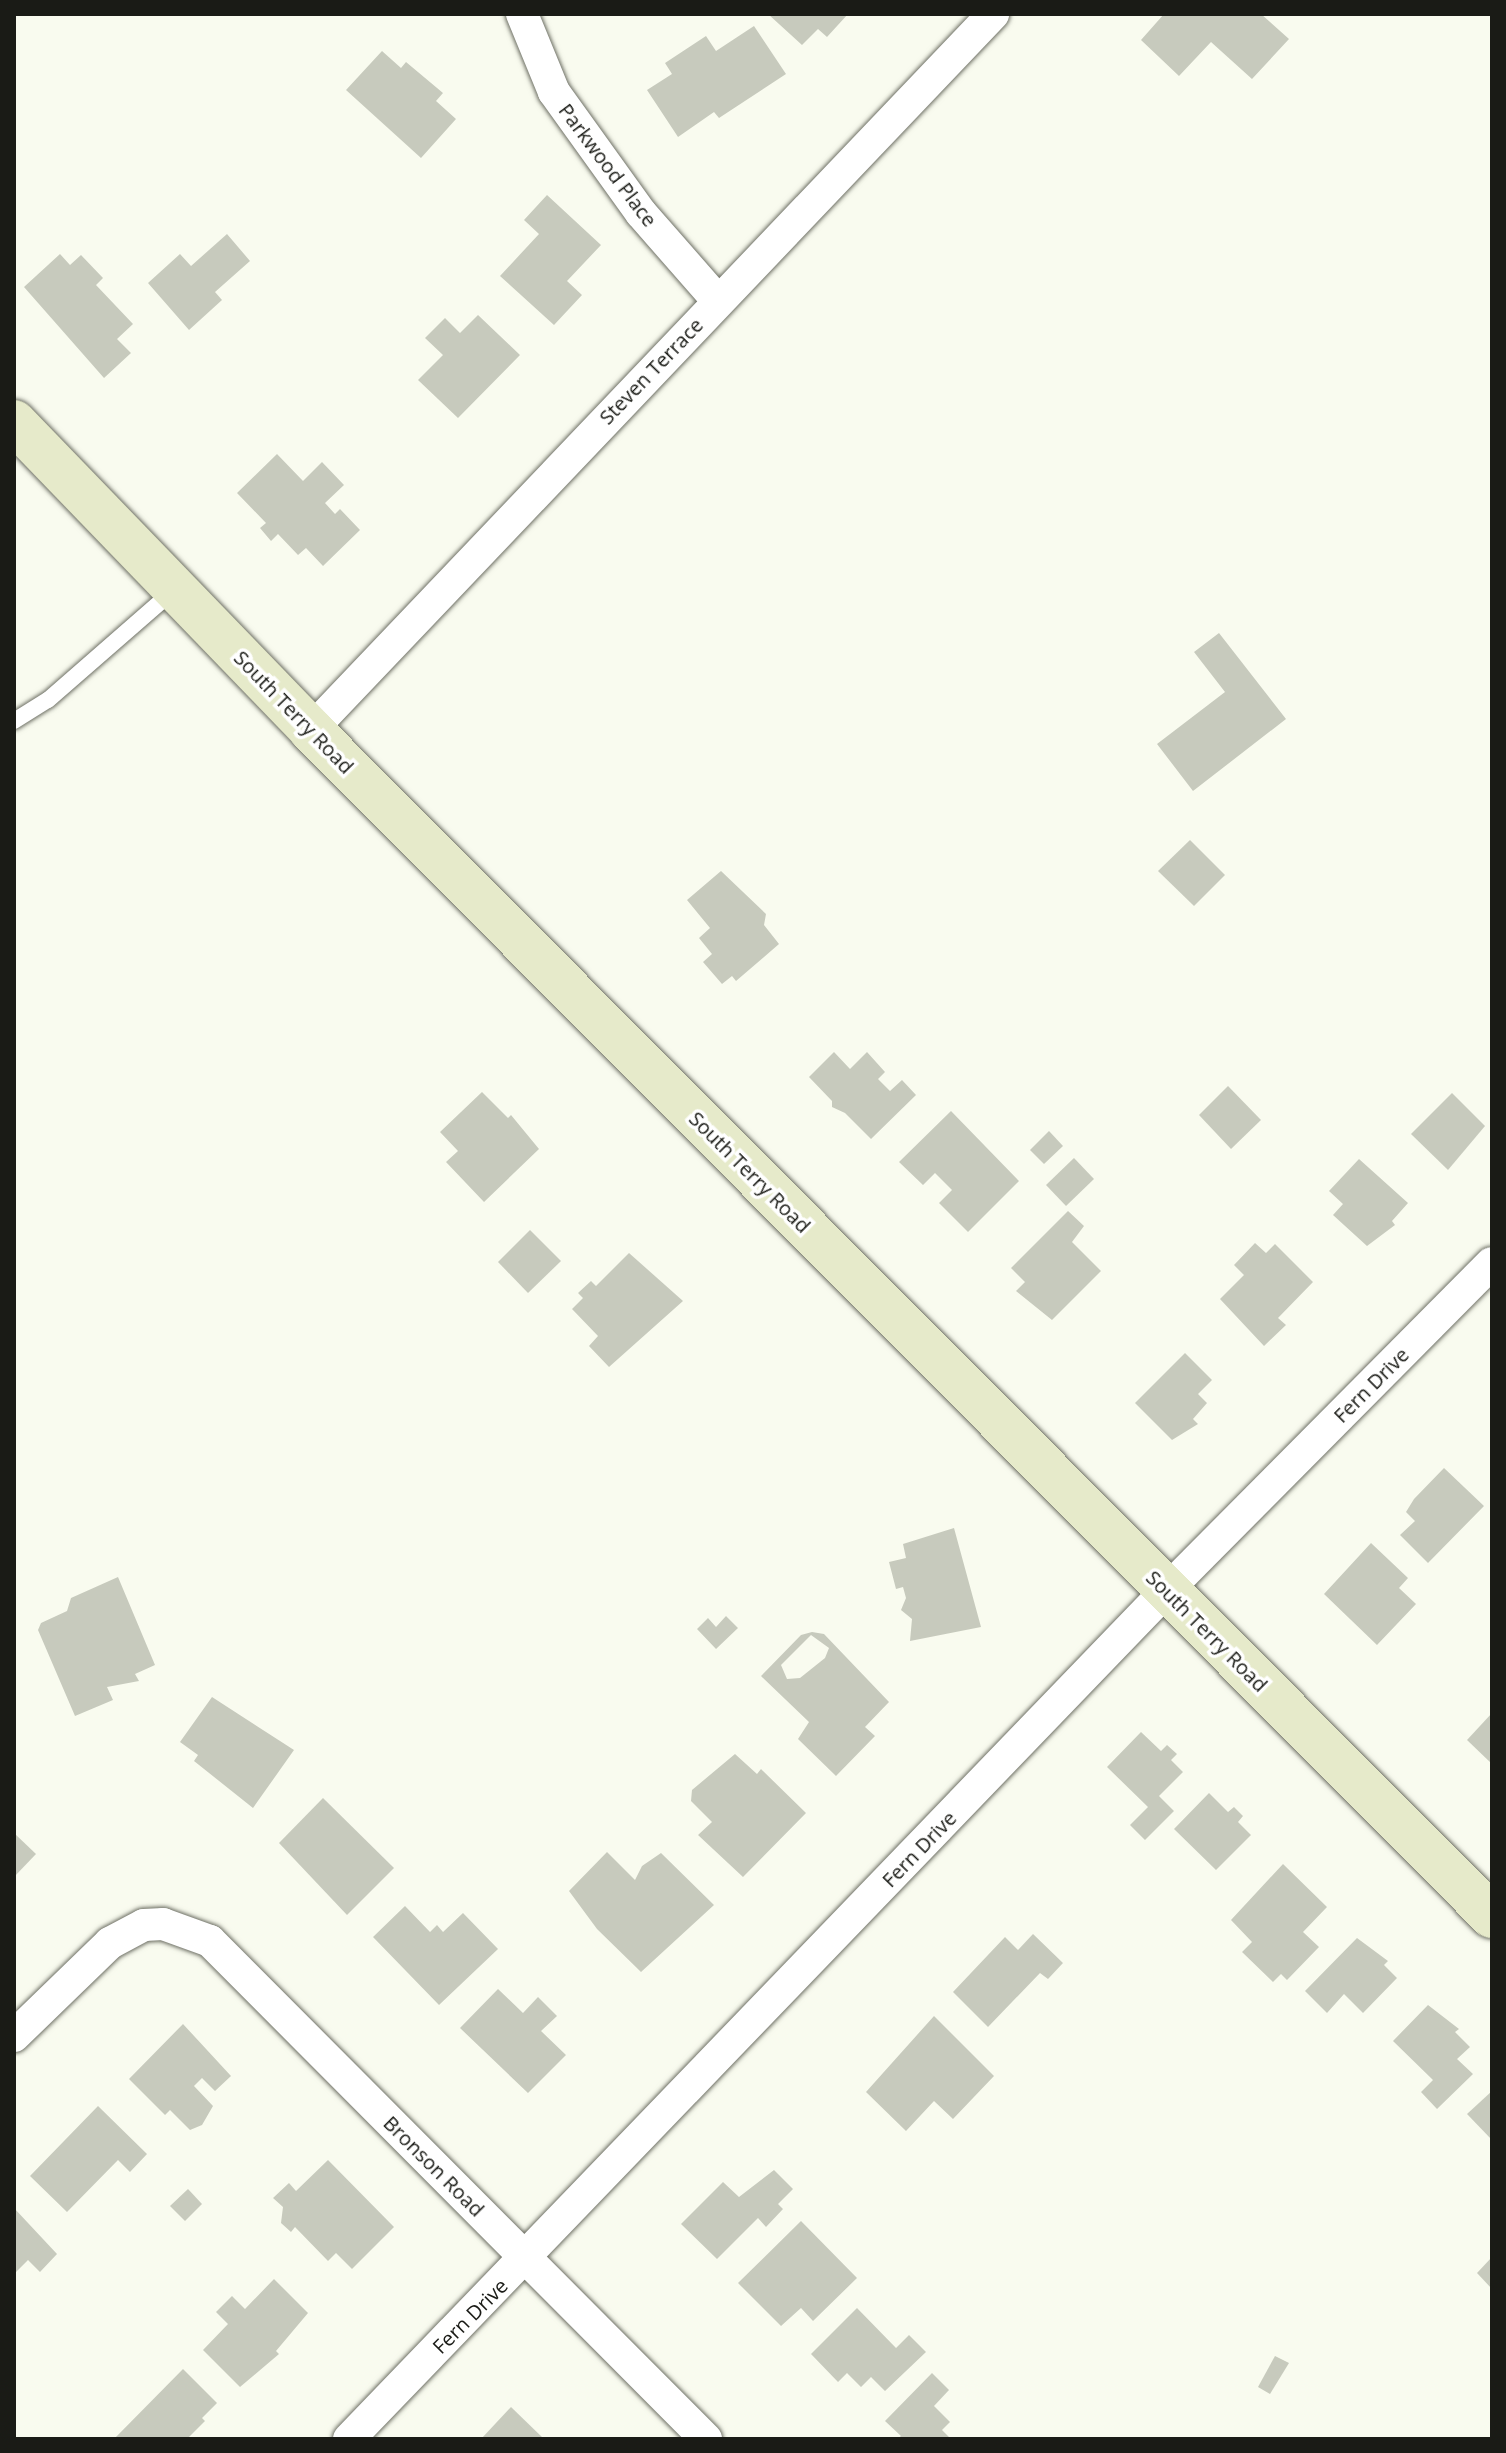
<!DOCTYPE html>
<html>
<head>
<meta charset="utf-8">
<style>
  body { margin:0 }
  #map { position:relative; width:1506px; height:2453px; overflow:hidden; background:#f9fbef; font-family:"Open Sans",sans-serif }
  div>[style] { position:absolute }
  .building>* { inset:0; background:#c7cabd }
  .roads { filter:drop-shadow(0 0 2px #6e7065) drop-shadow(0 0 2px #6e7065) }
  .lane>* { height:16px; margin:-8px; padding:0 8px; transform-origin:8px; border-radius:8px; background:#fff }
  .street>* { height:32px; margin:-16px; padding:0 16px; transform-origin:16px; border-radius:16px; background:#fff }
  .secondary>* { height:44px; margin:-22px; padding:0 22px; transform-origin:22px; border-radius:22px; background:#e6eaca }
  span { translate:-50% -50%; white-space:nowrap; text-align:center; line-height:1.15; -webkit-text-stroke:7px #fff; paint-order:stroke }
  .street-label { font-size:20px; color:#1a1b16 }
  .frame { position:absolute; inset:0; border:16px solid #1a1b16; pointer-events:none }
</style>
</head>
<body>
<div id="map">
  <div class="building">
    <i style="clip-path:polygon(768px 14px,848px 14px,827px 37px,818px 29px,802px 45px)"></i>
    <i style="clip-path:polygon(1164px 14px,1261px 14px,1289px 39px,1252px 79px,1211px 42px,1179px 76px,1141px 40px)"></i>
    <i style="clip-path:polygon(754px 26px,786px 74px,719px 118px,714px 112px,678px 137px,647px 90px,672px 74px,665px 63px,706px 36px,716px 51px)"></i>
    <i style="clip-path:polygon(382px 51px,401px 68px,406px 62px,443px 93px,436px 101px,456px 119px,421px 158px,346px 90px)"></i>
    <i style="clip-path:polygon(547px 195px,601px 245px,567px 281px,582px 295px,554px 325px,500px 276px,539px 234px,524px 220px)"></i>
    <i style="clip-path:polygon(227px 234px,250px 261px,215px 292px,222px 300px,189px 330px,148px 283px,180px 254px,191px 266px)"></i>
    <i style="clip-path:polygon(60px 254px,70px 265px,81px 255px,103px 278px,96px 285px,133px 324px,117px 339px,131px 353px,104px 378px,24px 287px)"></i>
    <i style="clip-path:polygon(478px 315px,520px 355px,458px 418px,418px 380px,443px 355px,425px 338px,445px 318px,460px 333px)"></i>
    <i style="clip-path:polygon(277px 454px,303px 481px,322px 462px,344px 485px,325px 503px,335px 514px,340px 509px,360px 530px,323px 566px,306px 548px,298px 555px,278px 534px,271px 541px,260px 528px,266px 523px,237px 493px)"></i>
    <i style="clip-path:polygon(1219px 633px,1286px 719px,1193px 791px,1157px 744px,1225px 692px,1194px 652px)"></i>
    <i style="clip-path:polygon(1190px 840px,1225px 875px,1194px 906px,1158px 871px)"></i>
    <i style="clip-path:polygon(721px 871px,766px 914px,764px 925px,779px 944px,736px 981px,732px 976px,722px 984px,703px 962px,712px 954px,699px 938px,710px 928px,687px 900px)"></i>
    <i style="clip-path:polygon(834px 1052px,850px 1069px,867px 1052px,885px 1072px,878px 1079px,890px 1091px,902px 1080px,916px 1095px,871px 1139px,845px 1113px,832px 1107px,832px 1101px,809px 1077px)"></i>
    <i style="clip-path:polygon(1228px 1086px,1261px 1120px,1231px 1149px,1199px 1115px)"></i>
    <i style="clip-path:polygon(482px 1092px,508px 1118px,511px 1115px,539px 1149px,484px 1202px,446px 1162px,458px 1151px,440px 1132px)"></i>
    <i style="clip-path:polygon(1452px 1093px,1485px 1126px,1448px 1170px,1411px 1134px)"></i>
    <i style="clip-path:polygon(951px 1111px,1019px 1181px,968px 1232px,939px 1203px,952px 1190px,935px 1173px,923px 1185px,899px 1162px)"></i>
    <i style="clip-path:polygon(1049px 1131px,1063px 1146px,1044px 1164px,1030px 1150px)"></i>
    <i style="clip-path:polygon(1074px 1158px,1094px 1179px,1066px 1206px,1046px 1185px)"></i>
    <i style="clip-path:polygon(1359px 1159px,1408px 1203px,1392px 1221px,1395px 1225px,1367px 1246px,1333px 1215px,1343px 1204px,1329px 1191px)"></i>
    <i style="clip-path:polygon(1068px 1211px,1084px 1226px,1072px 1242px,1101px 1271px,1052px 1320px,1016px 1291px,1025px 1282px,1011px 1268px)"></i>
    <i style="clip-path:polygon(530px 1230px,561px 1261px,528px 1293px,498px 1262px)"></i>
    <i style="clip-path:polygon(1255px 1243px,1266px 1253px,1275px 1244px,1313px 1282px,1278px 1318px,1286px 1325px,1264px 1346px,1220px 1299px,1244px 1275px,1234px 1265px)"></i>
    <i style="clip-path:polygon(629px 1253px,683px 1301px,609px 1367px,589px 1346px,598px 1336px,572px 1309px,583px 1298px,578px 1293px,591px 1281px,596px 1286px)"></i>
    <i style="clip-path:polygon(1185px 1353px,1212px 1380px,1198px 1394px,1207px 1403px,1193px 1419px,1198px 1424px,1172px 1440px,1135px 1403px)"></i>
    <i style="clip-path:polygon(1444px 1468px,1484px 1506px,1428px 1563px,1400px 1535px,1415px 1521px,1406px 1512px,1414px 1499px)"></i>
    <i style="clip-path:polygon(954px 1528px,981px 1627px,910px 1641px,912px 1619px,901px 1610px,906px 1598px,903px 1587px,896px 1589px,889px 1562px,906px 1558px,903px 1544px)"></i>
    <i style="clip-path:polygon(1371px 1543px,1408px 1578px,1399px 1588px,1416px 1604px,1377px 1645px,1324px 1594px)"></i>
    <i style="clip-path:polygon(118px 1577px,155px 1665px,135px 1674px,139px 1681px,107px 1687px,113px 1700px,75px 1716px,38px 1630px,41px 1623px,67px 1611px,71px 1598px)"></i>
    <i style="clip-path:polygon(726px 1616px,738px 1628px,716px 1649px,697px 1629px,708px 1618px,716px 1627px)"></i>
    <i style="clip-path:polygon(evenodd,812px 1632px,824px 1634px,889px 1702px,865px 1727px,875px 1736px,836px 1776px,798px 1739px,809px 1722px,761px 1676px,801px 1635px,812px 1632px,811px 1635px,829px 1648px,825px 1658px,800px 1678px,787px 1679px,781px 1665px,811px 1635px)"></i>
    <i style="clip-path:polygon(212px 1697px,294px 1750px,253px 1808px,194px 1761px,198px 1755px,180px 1742px)"></i>
    <i style="clip-path:polygon(1492px 1713px,1492px 1764px,1467px 1740px)"></i>
    <i style="clip-path:polygon(1141px 1732px,1161px 1751px,1167px 1745px,1177px 1754px,1171px 1760px,1183px 1772px,1159px 1796px,1174px 1811px,1145px 1840px,1130px 1825px,1148px 1807px,1107px 1767px)"></i>
    <i style="clip-path:polygon(735px 1754px,757px 1774px,761px 1769px,806px 1813px,743px 1877px,698px 1835px,712px 1822px,691px 1801px,692px 1790px)"></i>
    <i style="clip-path:polygon(1209px 1793px,1228px 1812px,1234px 1807px,1243px 1816px,1238px 1822px,1251px 1835px,1216px 1870px,1174px 1829px)"></i>
    <i style="clip-path:polygon(323px 1798px,394px 1868px,347px 1915px,279px 1843px)"></i>
    <i style="clip-path:polygon(14px 1833px,36px 1854px,14px 1877px)"></i>
    <i style="clip-path:polygon(607px 1852px,635px 1880px,642px 1866px,661px 1853px,714px 1905px,641px 1972px,597px 1929px,569px 1891px)"></i>
    <i style="clip-path:polygon(1283px 1864px,1327px 1907px,1303px 1932px,1319px 1947px,1287px 1980px,1281px 1974px,1273px 1982px,1242px 1952px,1252px 1942px,1231px 1920px)"></i>
    <i style="clip-path:polygon(405px 1906px,430px 1932px,437px 1925px,443px 1932px,463px 1913px,498px 1949px,439px 2005px,373px 1937px)"></i>
    <i style="clip-path:polygon(1033px 1934px,1063px 1963px,1048px 1979px,1040px 1973px,988px 2027px,953px 1992px,1005px 1937px,1018px 1950px)"></i>
    <i style="clip-path:polygon(1357px 1938px,1388px 1961px,1384px 1965px,1397px 1978px,1363px 2013px,1344px 1994px,1327px 2013px,1305px 1991px)"></i>
    <i style="clip-path:polygon(498px 1989px,523px 2013px,538px 1997px,557px 2016px,541px 2031px,566px 2055px,528px 2093px,460px 2028px)"></i>
    <i style="clip-path:polygon(1428px 2005px,1459px 2029px,1455px 2032px,1470px 2047px,1457px 2059px,1473px 2074px,1437px 2109px,1421px 2092px,1433px 2080px,1393px 2041px)"></i>
    <i style="clip-path:polygon(934px 2016px,994px 2076px,953px 2119px,934px 2101px,906px 2131px,866px 2092px)"></i>
    <i style="clip-path:polygon(183px 2024px,231px 2076px,215px 2091px,202px 2078px,194px 2086px,213px 2106px,202px 2125px,190px 2130px,170px 2110px,165px 2115px,129px 2079px)"></i>
    <i style="clip-path:polygon(1492px 2091px,1492px 2140px,1467px 2114px)"></i>
    <i style="clip-path:polygon(98px 2106px,147px 2154px,130px 2172px,118px 2160px,67px 2212px,30px 2176px)"></i>
    <i style="clip-path:polygon(328px 2160px,394px 2227px,352px 2269px,336px 2253px,328px 2261px,295px 2227px,291px 2232px,281px 2223px,283px 2207px,273px 2198px,289px 2183px,296px 2191px)"></i>
    <i style="clip-path:polygon(774px 2170px,793px 2189px,778px 2204px,783px 2209px,766px 2227px,758px 2218px,717px 2259px,681px 2224px,723px 2182px,739px 2197px)"></i>
    <i style="clip-path:polygon(188px 2189px,202px 2204px,185px 2221px,170px 2206px)"></i>
    <i style="clip-path:polygon(14px 2208px,57px 2254px,40px 2272px,28px 2260px,14px 2274px)"></i>
    <i style="clip-path:polygon(801px 2221px,857px 2278px,813px 2321px,801px 2308px,781px 2326px,738px 2283px)"></i>
    <i style="clip-path:polygon(1492px 2257px,1492px 2289px,1477px 2273px)"></i>
    <i style="clip-path:polygon(274px 2279px,308px 2313px,276px 2351px,279px 2354px,240px 2387px,203px 2350px,228px 2324px,216px 2312px,232px 2296px,245px 2309px)"></i>
    <i style="clip-path:polygon(857px 2308px,896px 2348px,909px 2335px,926px 2352px,885px 2391px,871px 2377px,861px 2387px,847px 2373px,838px 2382px,811px 2354px)"></i>
    <i style="clip-path:polygon(1275px 2356px,1289px 2363px,1270px 2394px,1258px 2387px)"></i>
    <i style="clip-path:polygon(183px 2369px,217px 2403px,202px 2418px,205px 2421px,187px 2439px,114px 2439px)"></i>
    <i style="clip-path:polygon(932px 2373px,949px 2390px,934px 2406px,950px 2422px,942px 2430px,951px 2439px,897px 2439px,901px 2436px,885px 2421px)"></i>
    <i style="clip-path:polygon(511px 2407px,544px 2439px,481px 2439px)"></i>
  </div>
  <div class="roads">
    <div class="lane">
      <i style="left:14px;top:721px;width:40px;rotate:-32deg"></i>
      <i style="left:48px;top:700px;width:166px;rotate:-41.1deg"></i>
    </div>
    <div class="street">
      <i style="left:522px;top:14px;width:84px;rotate:67.7deg"></i>
      <i style="left:554px;top:92px;width:149px;rotate:54.3deg"></i>
      <i style="left:641px;top:213px;width:117px;rotate:48.8deg"></i>
      <i style="left:311px;top:730px;width:989px;rotate:-46.39deg"></i>
      <i style="left:14px;top:2036px;width:134px;rotate:-44.1deg"></i>
      <i style="left:110px;top:1943px;width:38px;rotate:-28deg"></i>
      <i style="left:144px;top:1925px;width:19px;rotate:-3deg"></i>
      <i style="left:163px;top:1924px;width:50px;rotate:19.9deg"></i>
      <i style="left:210px;top:1941px;width:703px;rotate:45.12deg"></i>
      <i style="left:349px;top:2439px;width:1178px;rotate:-46.07deg"></i>
      <i style="left:1166px;top:1591px;width:462px;rotate:-45.2deg"></i>
    </div>
    <div class="secondary">
      <i style="left:14px;top:422px;width:428px;rotate:46deg"></i>
      <i style="left:311px;top:730px;width:1674px;rotate:45.12deg"></i>
    </div>
  </div>
  <div class="street-label">
    <span style="left:608px;top:165px;rotate:53deg">Parkwood Place</span>
    <span style="left:651px;top:371px;rotate:-46deg">Steven Terrace</span>
    <span style="left:294px;top:712px;rotate:46deg">South Terry Road</span>
    <span style="left:750px;top:1172px;rotate:45deg">South Terry Road</span>
    <span style="left:1371px;top:1385px;rotate:-45deg">Fern Drive</span>
    <span style="left:1207px;top:1631px;rotate:45deg">South Terry Road</span>
    <span style="left:919px;top:1849px;rotate:-46deg">Fern Drive</span>
    <span style="left:434px;top:2166px;rotate:45deg">Bronson Road</span>
    <span style="left:470px;top:2316px;rotate:-45deg">Fern Drive</span>
  </div>
  <div class="frame"></div>
</div>
</body>
</html>
